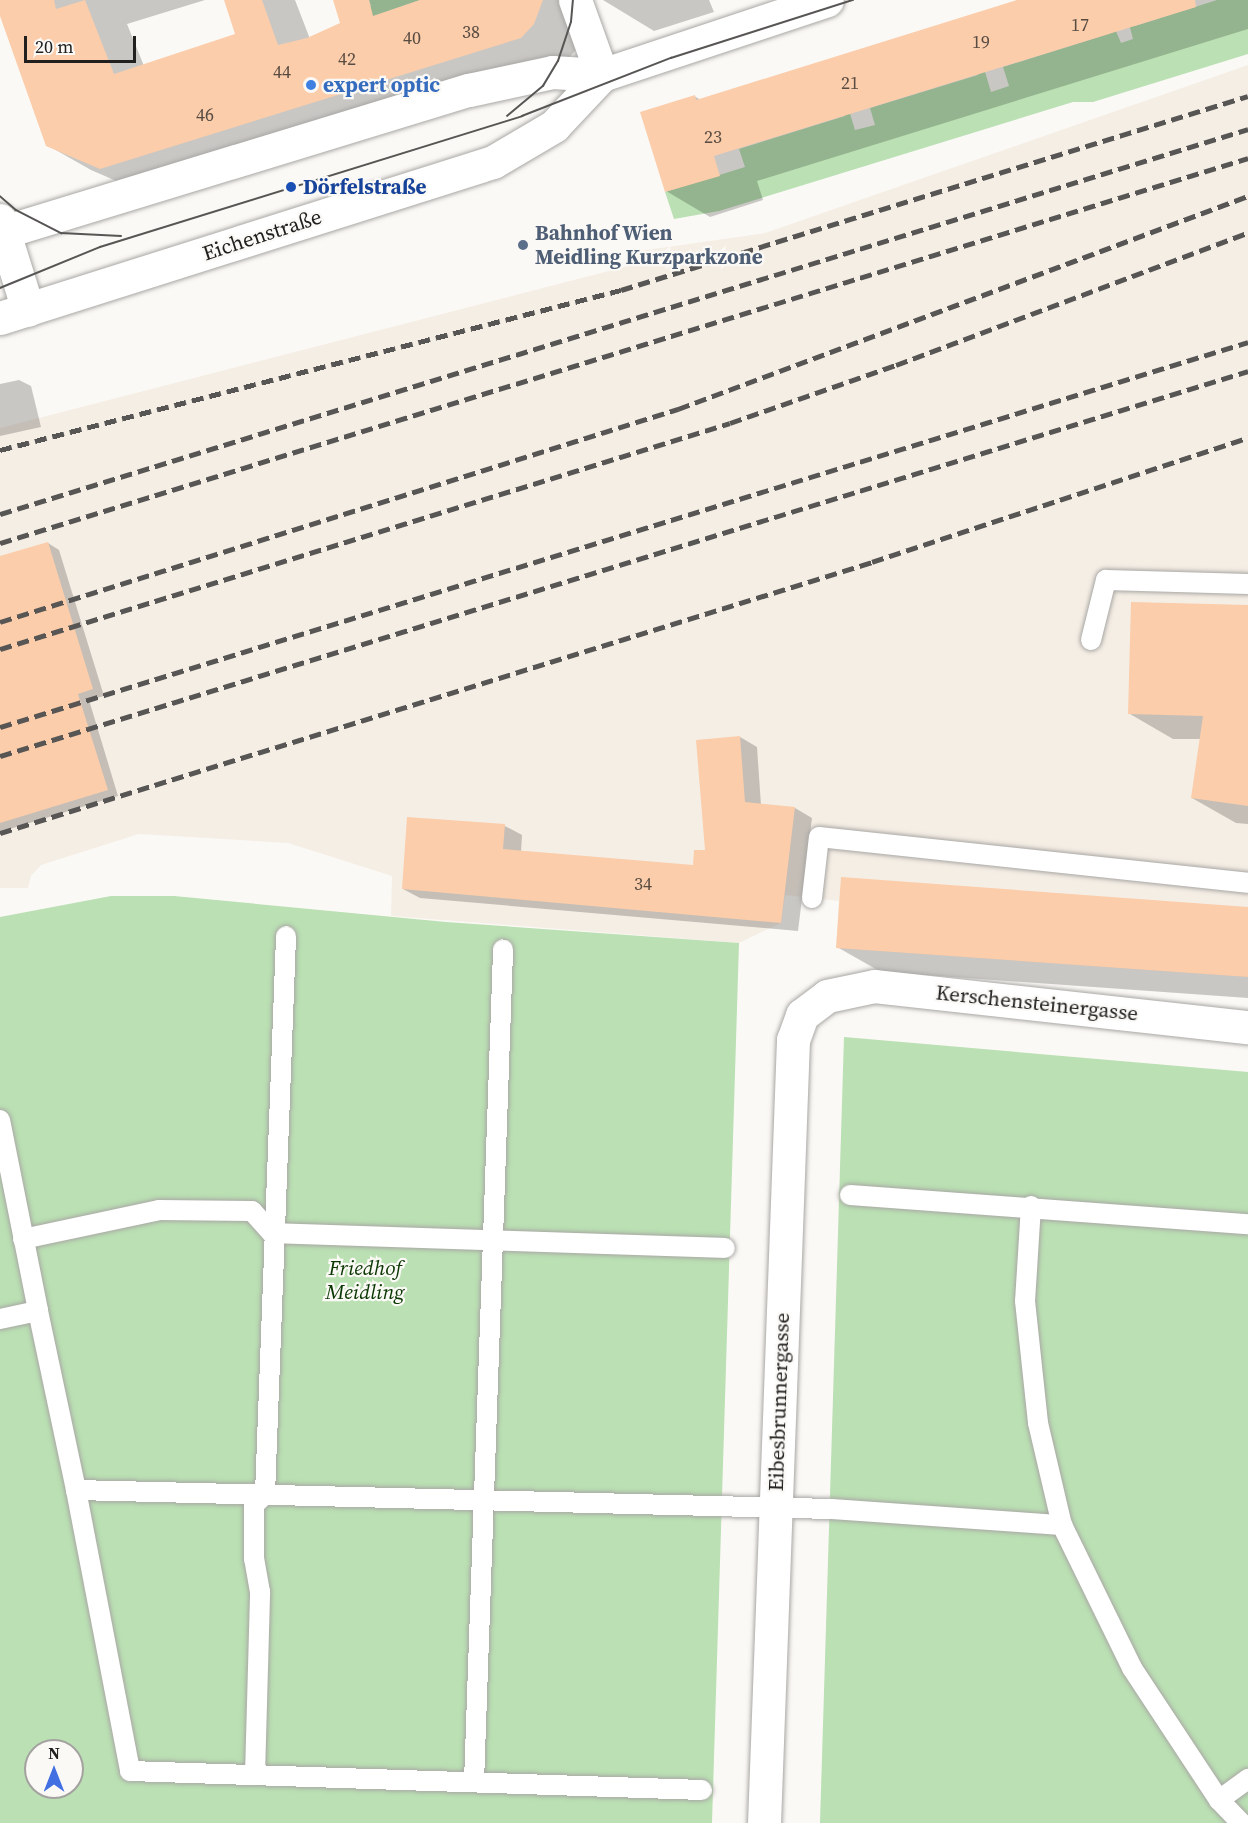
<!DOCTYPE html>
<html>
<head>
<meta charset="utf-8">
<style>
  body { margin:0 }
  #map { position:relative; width:1248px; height:1823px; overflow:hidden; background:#fbf9f6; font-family:"Source Serif 4",serif }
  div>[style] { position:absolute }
  .built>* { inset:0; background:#f5eee5 }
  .green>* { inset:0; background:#bae0b3 }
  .shadow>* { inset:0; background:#0003 }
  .building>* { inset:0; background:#fbcdaa }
  .roads { filter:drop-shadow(0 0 2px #a9a7a4) drop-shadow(0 0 2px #a9a7a4) }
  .lane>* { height:20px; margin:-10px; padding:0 10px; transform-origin:10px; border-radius:10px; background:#fff }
  .street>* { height:33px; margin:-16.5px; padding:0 16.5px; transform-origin:16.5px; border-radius:16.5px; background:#fff }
  .primary>* { height:33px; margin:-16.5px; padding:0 16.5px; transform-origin:16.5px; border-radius:16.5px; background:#fff }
  .tram>* { height:1.5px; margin:-0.75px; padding:0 0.75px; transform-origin:0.75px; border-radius:0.75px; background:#575654 }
  .rail>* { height:4.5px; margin-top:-2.25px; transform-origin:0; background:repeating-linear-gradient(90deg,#575654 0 12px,transparent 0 18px) }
  .dots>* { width:16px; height:16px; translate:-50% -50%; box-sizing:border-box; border:3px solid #fbf9f6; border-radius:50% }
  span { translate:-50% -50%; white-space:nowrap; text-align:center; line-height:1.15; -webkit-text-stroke:4.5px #fbf9f6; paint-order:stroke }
  .number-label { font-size:18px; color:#584b42 }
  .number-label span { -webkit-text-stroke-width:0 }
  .shop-label { font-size:21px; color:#366cbe; font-weight:700 }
  .left { translate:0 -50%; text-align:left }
  .transit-label { font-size:21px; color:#164399; font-weight:700 }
  .service-label { font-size:21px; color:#4e5e75; font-weight:700 }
  .street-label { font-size:21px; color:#21201f }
  .park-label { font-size:21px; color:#093601; font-style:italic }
  .north { position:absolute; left:24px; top:1739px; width:60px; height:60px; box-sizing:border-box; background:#fbf9f6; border:2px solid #a4a2a0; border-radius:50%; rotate:0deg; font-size:16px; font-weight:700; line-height:24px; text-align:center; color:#21201f }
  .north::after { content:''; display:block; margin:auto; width:21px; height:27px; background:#426fe1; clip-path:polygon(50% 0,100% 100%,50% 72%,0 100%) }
  .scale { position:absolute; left:24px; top:36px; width:112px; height:27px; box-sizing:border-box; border:3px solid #21201f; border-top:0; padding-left:8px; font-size:18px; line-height:21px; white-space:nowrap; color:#21201f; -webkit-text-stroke:4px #fbf9f6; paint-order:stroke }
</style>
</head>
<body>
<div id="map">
  <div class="built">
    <i style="clip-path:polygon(1248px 65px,1248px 977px,836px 948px,839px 901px,785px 895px,781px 923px,739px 943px,391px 916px,392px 876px,288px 843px,139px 834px,41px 865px,31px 876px,28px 888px,0 888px,0 428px,628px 266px,639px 251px,765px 233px)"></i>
  </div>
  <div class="green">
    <i style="clip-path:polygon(369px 0,420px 0,368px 18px,365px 8px,371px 6px)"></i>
    <i style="clip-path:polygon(1217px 0,1248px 0,1248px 54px,1093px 102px,1073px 102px,719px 211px,674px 219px,665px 192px,745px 167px,739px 149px,845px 116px,843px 108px,848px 107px,855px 130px,875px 125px,870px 108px,978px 75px,976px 67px,983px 65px,991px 92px,1009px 86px,1003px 67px,1111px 33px,1113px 24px,1121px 43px,1133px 39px,1128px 20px,1135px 26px)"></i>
    <i style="clip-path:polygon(evenodd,111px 896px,174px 896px,446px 922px,739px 943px,712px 1823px,0 1823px,0 917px,111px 896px,36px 1751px,72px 1751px,72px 1787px,36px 1787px,36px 1751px)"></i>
    <i style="clip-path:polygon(844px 1037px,1248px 1072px,1248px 1823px,820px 1823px)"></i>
  </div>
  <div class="shadow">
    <i style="clip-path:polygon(0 0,205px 0,127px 24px,144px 66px,237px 35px,226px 0,295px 0,310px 39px,341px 24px,335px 0,573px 0,577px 49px,564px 63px,144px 193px,91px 170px,47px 145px)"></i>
    <i style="clip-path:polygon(603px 0,709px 0,714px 12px,654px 31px)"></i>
    <i style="clip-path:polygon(1023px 0,1248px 0,1248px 29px,757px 181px,763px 200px,710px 217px,666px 191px,694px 96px,701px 100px)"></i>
    <i style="clip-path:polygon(19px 380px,31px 386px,41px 427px,0 436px,0 384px)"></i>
    <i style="clip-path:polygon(48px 543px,59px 550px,104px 696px,89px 700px,118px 796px,0 832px,0 558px)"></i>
    <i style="clip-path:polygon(1248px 607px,1248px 824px,1236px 823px,1192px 798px,1201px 739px,1173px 739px,1130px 714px)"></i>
    <i style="clip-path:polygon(740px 737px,757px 747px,761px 805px,795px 808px,812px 818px,798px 931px,420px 898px,403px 889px,505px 826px,522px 835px,521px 852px,694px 867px,706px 852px)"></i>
    <i style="clip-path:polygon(1248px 908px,1248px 998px,881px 972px,837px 947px)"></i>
  </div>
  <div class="building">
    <i style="clip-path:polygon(0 0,54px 0,56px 9px,85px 0,114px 74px,235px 34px,224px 0,262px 0,278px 45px,307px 38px,340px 23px,333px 0,369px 0,373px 16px,420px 0,543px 0,534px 24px,521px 38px,100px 169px,46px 146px,0 16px)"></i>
    <i style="clip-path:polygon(1017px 0,1195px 0,1196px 7px,714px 156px,720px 176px,665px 192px,640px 112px,695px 95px,696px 100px)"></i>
    <i style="clip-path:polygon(48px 542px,93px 689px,78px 694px,108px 790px,0 823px,0 556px)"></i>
    <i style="clip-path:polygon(1131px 602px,1248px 605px,1248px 806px,1191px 798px,1203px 716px,1128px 714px)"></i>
    <i style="clip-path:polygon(740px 736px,745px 802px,795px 807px,781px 923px,402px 889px,407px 817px,505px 824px,503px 849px,693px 865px,694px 850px,705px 850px,696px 740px)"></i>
    <i style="clip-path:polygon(841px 877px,1248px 907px,1248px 977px,836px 948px)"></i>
  </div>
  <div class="roads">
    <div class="lane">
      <i style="left:1091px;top:640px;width:62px;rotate:-76deg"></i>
      <i style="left:1106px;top:580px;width:142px;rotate:1.6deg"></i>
      <i style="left:812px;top:898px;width:61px;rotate:-83.5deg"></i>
      <i style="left:819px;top:837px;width:431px;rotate:6.1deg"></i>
      <i style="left:0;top:1120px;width:195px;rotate:78.7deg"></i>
      <i style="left:850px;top:1195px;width:399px;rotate:4.2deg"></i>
      <i style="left:1031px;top:1206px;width:95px;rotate:93.6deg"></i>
      <i style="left:1025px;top:1301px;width:123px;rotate:83.9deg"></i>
      <i style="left:1038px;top:1423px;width:105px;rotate:76.8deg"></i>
      <i style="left:1062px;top:1525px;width:159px;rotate:63.9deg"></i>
      <i style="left:1132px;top:1668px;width:158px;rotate:56.6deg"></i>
      <i style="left:1219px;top:1800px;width:32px;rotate:46deg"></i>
      <i style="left:23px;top:1239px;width:139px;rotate:-12deg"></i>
      <i style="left:159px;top:1210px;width:93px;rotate:0.6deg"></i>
      <i style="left:252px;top:1211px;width:30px;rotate:48deg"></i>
      <i style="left:272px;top:1233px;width:453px;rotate:1.9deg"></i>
      <i style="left:0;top:1319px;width:39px;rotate:-12deg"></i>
      <i style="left:38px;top:1311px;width:183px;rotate:78deg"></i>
      <i style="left:76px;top:1490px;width:755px;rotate:1.44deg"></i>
      <i style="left:831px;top:1509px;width:232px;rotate:4deg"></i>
      <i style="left:76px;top:1490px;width:286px;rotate:79.1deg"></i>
      <i style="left:130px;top:1771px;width:572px;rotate:1.9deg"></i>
      <i style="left:255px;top:1775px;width:183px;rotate:-88.4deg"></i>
      <i style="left:260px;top:1592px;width:34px;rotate:-100deg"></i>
      <i style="left:254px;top:1559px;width:54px;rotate:-90deg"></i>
      <i style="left:254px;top:1505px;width:16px;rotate:-45deg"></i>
      <i style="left:265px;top:1494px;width:558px;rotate:-87.84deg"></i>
      <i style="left:474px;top:1782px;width:833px;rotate:-88deg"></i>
      <i style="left:1219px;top:1800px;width:36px;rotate:-36deg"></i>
    </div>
    <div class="street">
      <i style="left:575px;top:0;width:80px;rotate:70.2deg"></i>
      <i style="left:0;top:220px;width:94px;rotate:72.7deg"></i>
      <i style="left:764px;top:1823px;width:784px;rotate:-87.88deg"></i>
      <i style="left:793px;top:1040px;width:27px;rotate:-70deg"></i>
      <i style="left:802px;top:1015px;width:31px;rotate:-37deg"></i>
      <i style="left:827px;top:996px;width:48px;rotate:-12deg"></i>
      <i style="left:874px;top:986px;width:376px;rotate:6.3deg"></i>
    </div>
    <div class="primary">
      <i style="left:0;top:233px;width:490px;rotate:-17deg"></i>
      <i style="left:469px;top:90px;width:85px;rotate:-12.2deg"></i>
      <i style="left:552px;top:72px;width:50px;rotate:3.4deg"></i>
      <i style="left:0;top:318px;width:517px;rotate:-17.56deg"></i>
      <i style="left:493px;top:162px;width:71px;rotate:-30.5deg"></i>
      <i style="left:554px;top:126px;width:70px;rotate:-46.7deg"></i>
      <i style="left:602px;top:75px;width:237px;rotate:-18.4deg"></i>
    </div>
  </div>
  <div class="tram">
    <i style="left:507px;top:116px;width:47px;rotate:-39.8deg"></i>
    <i style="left:543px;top:86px;width:29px;rotate:-59deg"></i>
    <i style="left:558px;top:61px;width:41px;rotate:-71.6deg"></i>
    <i style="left:571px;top:22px;width:22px;rotate:-85deg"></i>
    <i style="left:0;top:196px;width:21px;rotate:41deg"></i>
    <i style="left:16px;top:210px;width:51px;rotate:27.1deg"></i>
    <i style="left:61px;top:233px;width:60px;rotate:2.9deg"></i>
    <i style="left:0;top:288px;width:108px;rotate:-22.3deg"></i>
    <i style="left:100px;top:247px;width:442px;rotate:-17.2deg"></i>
    <i style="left:522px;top:116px;width:160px;rotate:-21.3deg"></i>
    <i style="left:671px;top:58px;width:191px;rotate:-17.7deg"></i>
  </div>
  <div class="rail">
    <i style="left:0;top:450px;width:641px;rotate:-14.45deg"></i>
    <i style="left:621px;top:290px;width:656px;rotate:-17.19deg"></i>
    <i style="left:0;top:514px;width:1306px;rotate:-17.14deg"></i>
    <i style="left:0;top:543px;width:1306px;rotate:-17.14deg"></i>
    <i style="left:0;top:622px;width:711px;rotate:-17.44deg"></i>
    <i style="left:678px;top:409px;width:608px;rotate:-20.49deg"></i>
    <i style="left:0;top:649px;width:764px;rotate:-17.2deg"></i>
    <i style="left:730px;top:423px;width:176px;rotate:-19.3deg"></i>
    <i style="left:896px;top:365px;width:376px;rotate:-20.6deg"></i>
    <i style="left:0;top:727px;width:1306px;rotate:-17.14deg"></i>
    <i style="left:0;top:756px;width:1306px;rotate:-17.14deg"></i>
    <i style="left:0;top:833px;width:913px;rotate:-17.26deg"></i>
    <i style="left:872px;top:562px;width:396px;rotate:-18.3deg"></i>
  </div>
  <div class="dots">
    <i style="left:311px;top:85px;background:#3f7fe0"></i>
    <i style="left:291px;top:187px;background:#1a4fb4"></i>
    <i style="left:523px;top:245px;background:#5c6f8a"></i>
  </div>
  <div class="number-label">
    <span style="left:1080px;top:25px">17</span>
    <span style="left:471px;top:32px">38</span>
    <span style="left:412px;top:38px">40</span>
    <span style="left:981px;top:42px">19</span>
    <span style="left:347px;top:59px">42</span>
    <span style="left:282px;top:72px">44</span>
    <span style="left:850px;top:83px">21</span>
    <span style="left:205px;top:115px">46</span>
    <span style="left:713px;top:137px">23</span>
    <span style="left:643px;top:884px">34</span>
  </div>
  <div class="shop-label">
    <span class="left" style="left:323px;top:85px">expert optic</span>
  </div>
  <div class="transit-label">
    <span class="left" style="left:303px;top:187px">Dörfelstraße</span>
  </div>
  <div class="service-label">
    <span class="left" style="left:535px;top:245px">Bahnhof Wien<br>Meidling Kurzparkzone</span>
  </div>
  <div class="street-label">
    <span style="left:262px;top:235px;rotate:-18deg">Eichenstraße</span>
    <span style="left:1037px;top:1003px;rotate:6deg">Kerschensteinergasse</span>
    <span style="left:779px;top:1402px;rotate:-88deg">Eibesbrunnergasse</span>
  </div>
  <div class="park-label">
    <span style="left:365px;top:1280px">Friedhof<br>Meidling</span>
  </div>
  <div class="north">N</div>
  <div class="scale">20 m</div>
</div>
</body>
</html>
